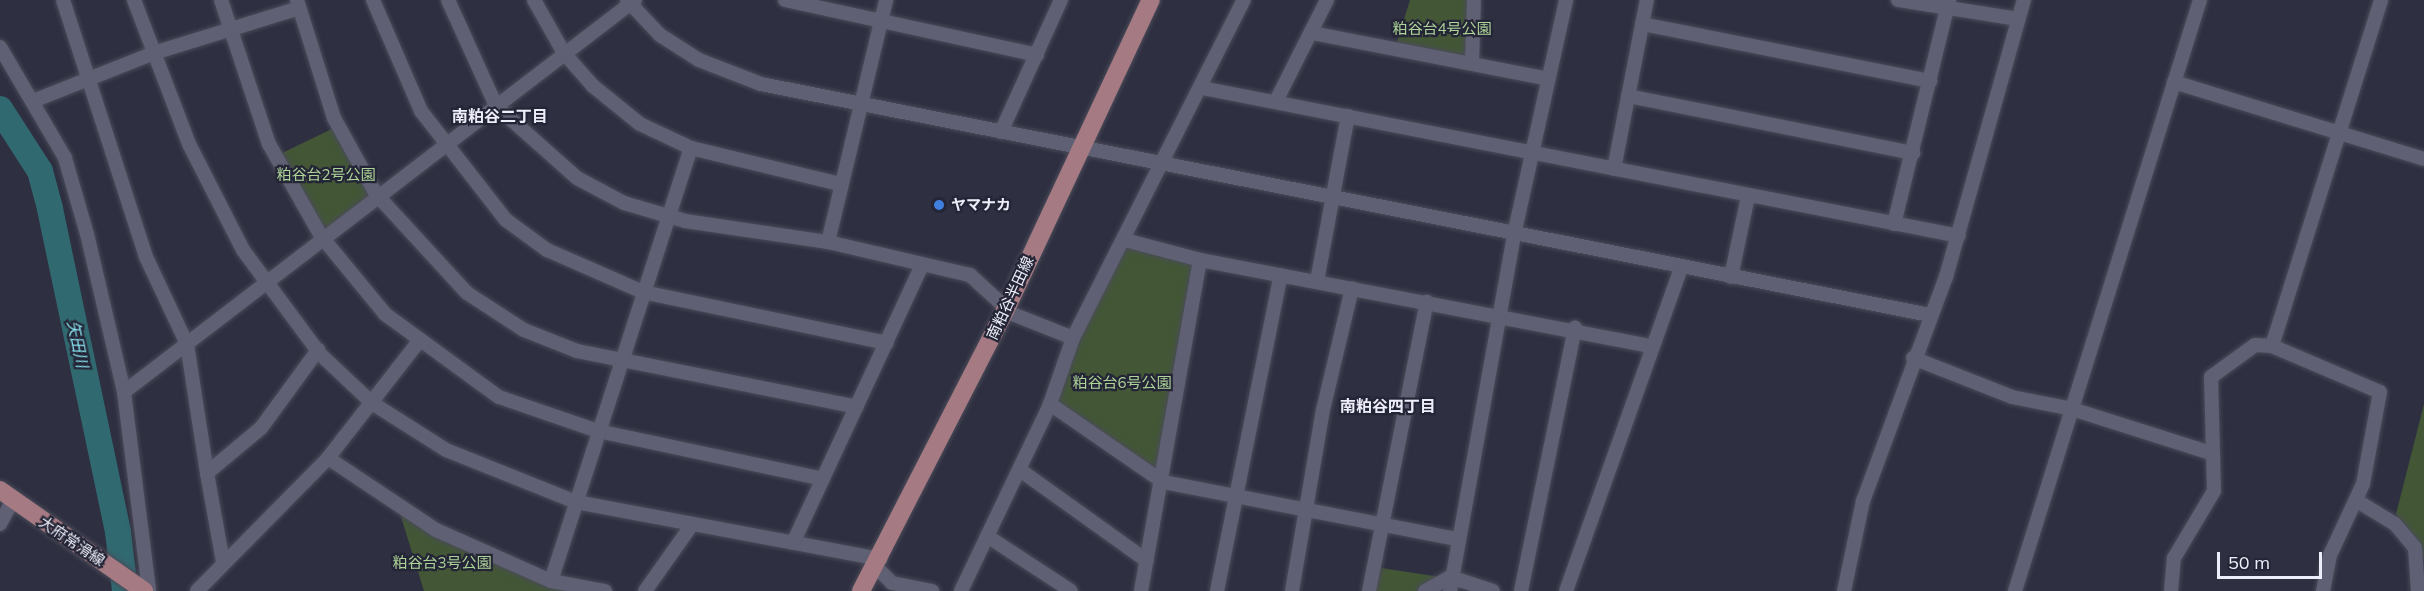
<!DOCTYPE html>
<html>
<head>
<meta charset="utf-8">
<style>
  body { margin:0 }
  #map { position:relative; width:2424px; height:591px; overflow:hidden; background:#2e2f40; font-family:Mulish,"Noto Sans JP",sans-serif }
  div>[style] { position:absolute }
  .green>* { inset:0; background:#435737 }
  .river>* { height:26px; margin:-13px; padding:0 13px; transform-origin:13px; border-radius:13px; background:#316970 }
  .roads { filter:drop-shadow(0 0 2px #4a4b59) drop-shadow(0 0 2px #4a4b59) }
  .minor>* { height:14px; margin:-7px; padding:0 7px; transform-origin:7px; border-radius:7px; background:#5f6073 }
  .major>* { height:18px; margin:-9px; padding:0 9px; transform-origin:9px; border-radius:9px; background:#a57a82 }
  .dots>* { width:16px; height:16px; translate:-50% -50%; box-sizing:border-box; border:3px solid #242536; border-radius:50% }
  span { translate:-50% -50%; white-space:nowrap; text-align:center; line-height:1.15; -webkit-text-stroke:4.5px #242536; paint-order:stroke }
  .park-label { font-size:15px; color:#aed498 }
  .poi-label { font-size:15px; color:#edeef9; font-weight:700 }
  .left { translate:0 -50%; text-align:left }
  .street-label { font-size:15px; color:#edeef9 }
  .neighbourhood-label { font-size:16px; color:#edeef9; font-weight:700 }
  .water-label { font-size:16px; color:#89e5f2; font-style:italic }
  .scale { position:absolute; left:2217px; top:552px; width:105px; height:27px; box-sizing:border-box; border:3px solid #edeef9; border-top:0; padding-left:8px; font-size:18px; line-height:21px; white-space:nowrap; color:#edeef9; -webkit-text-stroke:4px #242536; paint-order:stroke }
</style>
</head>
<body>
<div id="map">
  <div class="green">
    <i style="clip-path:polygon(1410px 0,1474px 0,1472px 62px,1395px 48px)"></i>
    <i style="clip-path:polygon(338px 126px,376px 194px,321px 236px,276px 156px)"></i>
    <i style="clip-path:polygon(1125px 240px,1200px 260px,1163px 482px,1050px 404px)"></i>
    <i style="clip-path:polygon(2424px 404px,2424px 559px,2396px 514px)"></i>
    <i style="clip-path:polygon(398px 507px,588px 591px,424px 591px)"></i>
    <i style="clip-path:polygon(1381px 568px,1441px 577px,1417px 591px,1376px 591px)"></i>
  </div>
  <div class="river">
    <i style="left:0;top:109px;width:74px;rotate:57.2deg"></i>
    <i style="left:40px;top:171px;width:39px;rotate:75deg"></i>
    <i style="left:50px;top:209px;width:330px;rotate:78.1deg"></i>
    <i style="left:118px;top:532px;width:59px;rotate:83.2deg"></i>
  </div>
  <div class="roads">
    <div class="minor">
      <i style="left:63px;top:0;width:270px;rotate:72.1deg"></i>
      <i style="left:146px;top:257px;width:96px;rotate:64.8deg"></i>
      <i style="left:187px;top:344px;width:131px;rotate:81.2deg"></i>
      <i style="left:134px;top:0;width:154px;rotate:69.1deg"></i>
      <i style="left:189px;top:144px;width:119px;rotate:63deg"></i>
      <i style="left:243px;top:250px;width:129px;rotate:53.5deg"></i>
      <i style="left:320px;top:354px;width:71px;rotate:43.3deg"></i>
      <i style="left:372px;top:403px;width:88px;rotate:32.4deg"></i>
      <i style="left:446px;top:450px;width:140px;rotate:21.8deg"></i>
      <i style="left:576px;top:502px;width:310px;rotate:10.6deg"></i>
      <i style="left:221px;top:0;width:152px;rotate:71.6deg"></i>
      <i style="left:269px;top:144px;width:106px;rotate:60.5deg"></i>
      <i style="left:321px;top:236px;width:101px;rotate:50.6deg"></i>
      <i style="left:385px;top:314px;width:141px;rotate:36.1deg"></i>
      <i style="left:499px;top:397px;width:105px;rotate:19deg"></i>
      <i style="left:598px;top:431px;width:230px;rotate:12deg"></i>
      <i style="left:297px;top:0;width:124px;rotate:72.6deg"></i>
      <i style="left:334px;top:118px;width:87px;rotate:61.1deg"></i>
      <i style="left:376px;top:194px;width:134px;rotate:47.4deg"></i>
      <i style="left:467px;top:293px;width:68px;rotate:33deg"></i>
      <i style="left:524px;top:330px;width:57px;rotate:21.6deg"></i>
      <i style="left:577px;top:351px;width:285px;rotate:11.3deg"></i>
      <i style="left:373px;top:0;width:121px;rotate:66.6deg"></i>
      <i style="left:421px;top:111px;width:138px;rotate:52.1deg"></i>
      <i style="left:506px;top:220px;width:51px;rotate:36.2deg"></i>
      <i style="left:547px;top:250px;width:105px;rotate:23.6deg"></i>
      <i style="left:643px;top:292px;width:249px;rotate:11.8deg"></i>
      <i style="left:448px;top:0;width:116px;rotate:65.6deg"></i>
      <i style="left:496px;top:106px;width:108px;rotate:41.6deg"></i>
      <i style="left:577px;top:178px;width:53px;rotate:28deg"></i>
      <i style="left:624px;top:203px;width:64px;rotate:16.4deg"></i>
      <i style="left:685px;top:221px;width:145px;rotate:8.4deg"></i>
      <i style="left:828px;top:242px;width:146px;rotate:13.1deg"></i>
      <i style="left:970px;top:275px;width:49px;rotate:42.5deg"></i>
      <i style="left:534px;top:0;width:61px;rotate:60.5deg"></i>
      <i style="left:564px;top:53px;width:44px;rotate:48.7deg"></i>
      <i style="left:593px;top:86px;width:60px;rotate:39deg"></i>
      <i style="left:640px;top:124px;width:56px;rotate:25.2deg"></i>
      <i style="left:691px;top:148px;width:153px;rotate:13.6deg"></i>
      <i style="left:627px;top:0;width:48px;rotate:46.7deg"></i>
      <i style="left:660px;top:35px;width:46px;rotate:32.7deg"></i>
      <i style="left:699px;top:60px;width:66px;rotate:21.2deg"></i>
      <i style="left:761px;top:84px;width:1192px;rotate:11.18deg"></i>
      <i style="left:785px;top:0;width:258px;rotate:12.3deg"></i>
      <i style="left:1898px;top:0;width:121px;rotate:9deg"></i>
      <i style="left:1642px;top:24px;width:294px;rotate:11.2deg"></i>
      <i style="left:1312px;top:33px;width:241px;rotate:11deg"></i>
      <i style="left:0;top:47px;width:129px;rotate:59.6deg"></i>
      <i style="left:65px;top:158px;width:79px;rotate:73.9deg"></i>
      <i style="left:87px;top:234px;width:162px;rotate:76.8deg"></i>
      <i style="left:124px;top:392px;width:201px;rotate:82.8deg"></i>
      <i style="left:1472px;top:62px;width:62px;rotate:-88.2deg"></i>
      <i style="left:2174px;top:82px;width:262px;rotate:17.1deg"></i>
      <i style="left:1202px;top:88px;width:771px;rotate:11.06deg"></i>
      <i style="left:1628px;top:96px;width:291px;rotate:11.3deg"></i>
      <i style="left:33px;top:101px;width:133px;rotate:-21.6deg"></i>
      <i style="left:157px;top:52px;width:149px;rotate:-17.2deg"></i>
      <i style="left:1276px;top:101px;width:113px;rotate:-63.2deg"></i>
      <i style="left:1001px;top:132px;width:145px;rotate:-65.6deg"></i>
      <i style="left:1614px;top:169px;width:172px;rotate:-79deg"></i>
      <i style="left:1894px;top:224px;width:231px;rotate:-76.2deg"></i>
      <i style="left:1125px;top:240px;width:78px;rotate:14.9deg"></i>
      <i style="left:1200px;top:260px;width:460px;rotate:10.8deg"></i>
      <i style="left:828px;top:242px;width:249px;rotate:-76.5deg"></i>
      <i style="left:1731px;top:277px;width:83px;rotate:-78.1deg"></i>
      <i style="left:1317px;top:281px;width:168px;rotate:-79.4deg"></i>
      <i style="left:1005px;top:311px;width:73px;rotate:21.7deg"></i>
      <i style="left:2272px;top:346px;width:363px;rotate:-72.5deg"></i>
      <i style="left:1913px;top:358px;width:106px;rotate:21.5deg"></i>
      <i style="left:2012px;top:397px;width:61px;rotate:11.3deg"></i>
      <i style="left:2072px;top:409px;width:146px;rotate:17.6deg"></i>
      <i style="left:124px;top:392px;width:644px;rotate:-37.49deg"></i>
      <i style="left:1050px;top:404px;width:137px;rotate:34.6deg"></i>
      <i style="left:1163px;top:482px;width:298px;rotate:11deg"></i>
      <i style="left:328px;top:458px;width:130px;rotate:33.7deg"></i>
      <i style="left:436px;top:530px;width:126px;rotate:23.9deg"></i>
      <i style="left:551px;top:581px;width:55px;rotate:10.5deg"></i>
      <i style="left:1020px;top:470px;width:156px;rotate:35.6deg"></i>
      <i style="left:2357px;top:501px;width:44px;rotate:31.2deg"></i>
      <i style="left:2395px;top:524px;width:31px;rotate:50deg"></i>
      <i style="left:2415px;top:548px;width:43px;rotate:86deg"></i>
      <i style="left:0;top:524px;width:26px;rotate:-62deg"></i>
      <i style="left:987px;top:536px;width:100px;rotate:33.2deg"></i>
      <i style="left:793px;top:543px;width:306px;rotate:-65.1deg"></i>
      <i style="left:223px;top:562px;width:90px;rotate:-100.2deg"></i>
      <i style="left:207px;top:473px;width:70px;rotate:-39.8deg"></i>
      <i style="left:261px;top:428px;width:97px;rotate:-53.8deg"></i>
      <i style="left:877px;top:568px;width:21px;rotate:45deg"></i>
      <i style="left:892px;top:583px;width:41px;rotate:11.3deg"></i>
      <i style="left:551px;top:581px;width:455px;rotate:-72.1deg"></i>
      <i style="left:197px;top:591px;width:187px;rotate:-45.4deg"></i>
      <i style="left:328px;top:458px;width:150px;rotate:-52.1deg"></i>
      <i style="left:645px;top:591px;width:80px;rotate:-54.7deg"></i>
      <i style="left:961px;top:591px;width:207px;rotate:-64.5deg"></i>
      <i style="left:1050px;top:404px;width:70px;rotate:-70.8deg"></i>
      <i style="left:1073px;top:338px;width:379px;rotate:-63.2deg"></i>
      <i style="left:1141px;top:591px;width:336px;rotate:-79.9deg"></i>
      <i style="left:1217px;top:591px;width:322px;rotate:-78.6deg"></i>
      <i style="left:1292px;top:591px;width:184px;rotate:-80.3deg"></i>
      <i style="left:1323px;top:410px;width:125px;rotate:-76.6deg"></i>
      <i style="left:1369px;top:591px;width:295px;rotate:-78.7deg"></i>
      <i style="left:1425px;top:591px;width:29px;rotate:-29deg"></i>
      <i style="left:1450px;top:577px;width:45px;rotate:18deg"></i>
      <i style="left:1450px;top:591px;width:362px;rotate:-79.8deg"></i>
      <i style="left:1514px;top:235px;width:241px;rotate:-77.5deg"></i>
      <i style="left:1521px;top:591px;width:269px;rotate:-78.4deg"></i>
      <i style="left:1566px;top:591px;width:341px;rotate:-70.4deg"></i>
      <i style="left:1844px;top:591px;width:92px;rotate:-78.1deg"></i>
      <i style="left:1863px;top:501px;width:239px;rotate:-69.7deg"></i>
      <i style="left:1946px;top:277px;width:288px;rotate:-74.3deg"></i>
      <i style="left:2015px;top:591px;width:619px;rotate:-72.62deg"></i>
      <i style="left:2171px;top:591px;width:33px;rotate:-85deg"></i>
      <i style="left:2174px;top:558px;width:78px;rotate:-59.2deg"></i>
      <i style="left:2214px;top:491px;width:114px;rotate:-91.5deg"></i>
      <i style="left:2211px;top:377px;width:54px;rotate:-36deg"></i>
      <i style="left:2255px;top:345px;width:17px;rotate:3deg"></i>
      <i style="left:2272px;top:346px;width:117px;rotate:23.1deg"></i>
      <i style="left:2380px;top:392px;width:94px;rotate:100.5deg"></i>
      <i style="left:2363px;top:484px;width:78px;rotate:114.9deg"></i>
      <i style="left:2330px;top:555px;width:37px;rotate:101deg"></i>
    </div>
    <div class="major">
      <i style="left:0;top:490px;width:176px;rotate:35deg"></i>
      <i style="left:861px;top:591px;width:315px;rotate:-62.8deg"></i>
      <i style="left:1005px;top:311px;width:344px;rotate:-64.9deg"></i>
    </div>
  </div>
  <div class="dots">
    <i style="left:939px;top:205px;background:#3f7fe0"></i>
  </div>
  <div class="park-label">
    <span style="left:1442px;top:29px">粕谷台4号公園</span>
    <span style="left:326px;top:175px">粕谷台2号公園</span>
    <span style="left:1122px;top:383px">粕谷台6号公園</span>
    <span style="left:442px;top:563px">粕谷台3号公園</span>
  </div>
  <div class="poi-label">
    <span class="left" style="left:951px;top:205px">ヤマナカ</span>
  </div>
  <div class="street-label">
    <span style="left:1010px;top:298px;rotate:-65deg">南粕谷半田線</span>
    <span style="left:72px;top:541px;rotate:34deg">大府常滑線</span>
  </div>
  <div class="neighbourhood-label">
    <span style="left:500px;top:116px">南粕谷二丁目</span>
    <span style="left:1388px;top:406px">南粕谷四丁目</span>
  </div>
  <div class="water-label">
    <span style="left:78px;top:344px;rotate:78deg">矢田川</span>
  </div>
  <div class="scale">50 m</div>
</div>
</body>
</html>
